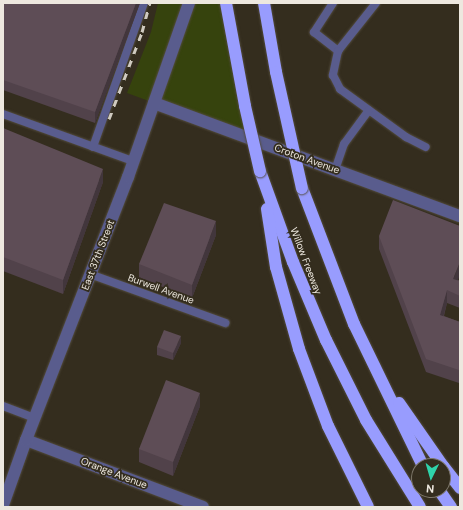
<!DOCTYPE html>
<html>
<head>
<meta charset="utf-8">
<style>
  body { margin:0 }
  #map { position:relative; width:463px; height:510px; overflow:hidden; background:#342d1e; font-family:"DM Sans",sans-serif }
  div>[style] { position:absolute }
  .green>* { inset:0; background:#36430d }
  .roads { filter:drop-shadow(0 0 1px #524b3d) drop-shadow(0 0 1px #524b3d) }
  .lane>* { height:8px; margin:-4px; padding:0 4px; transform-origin:4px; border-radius:4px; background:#595c8d }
  .street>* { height:12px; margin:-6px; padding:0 6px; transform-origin:6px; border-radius:6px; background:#595c8d }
  .highway>* { height:12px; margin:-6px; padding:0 6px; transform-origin:6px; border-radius:6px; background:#989cfe }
  .rail>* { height:3px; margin-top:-1.5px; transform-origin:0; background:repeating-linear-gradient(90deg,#cfcac0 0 7px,transparent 0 14px) }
  .bridges { filter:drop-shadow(0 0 1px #524b3d) drop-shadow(0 0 1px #524b3d) }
  .highway-bridge>* { height:12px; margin:-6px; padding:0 6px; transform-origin:6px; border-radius:6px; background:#989cfe }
  .wall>* { inset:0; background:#51424a }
  .shaded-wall>* { inset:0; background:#42363c }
  .building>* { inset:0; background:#5e4d56 }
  span { translate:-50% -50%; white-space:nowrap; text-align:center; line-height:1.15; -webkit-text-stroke:3.5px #342d1e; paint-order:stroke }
  .street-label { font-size:10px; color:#ede8df }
  .frame { position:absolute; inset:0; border:4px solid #ede8df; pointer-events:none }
  .north { position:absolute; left:411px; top:458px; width:40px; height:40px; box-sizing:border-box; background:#342d1e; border:1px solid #7e786b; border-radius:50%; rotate:185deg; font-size:11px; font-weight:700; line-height:16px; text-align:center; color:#ede8df }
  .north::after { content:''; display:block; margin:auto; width:14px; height:18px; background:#2fd4aa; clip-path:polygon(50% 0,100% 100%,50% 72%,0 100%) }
</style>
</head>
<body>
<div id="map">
  <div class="green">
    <i style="clip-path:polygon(158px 3px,226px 3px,250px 138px,127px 93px,151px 32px)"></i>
  </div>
  <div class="roads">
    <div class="lane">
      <i style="left:333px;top:3px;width:35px;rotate:123deg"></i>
      <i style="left:314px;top:32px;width:31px;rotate:38deg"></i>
      <i style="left:376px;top:3px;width:61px;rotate:128.4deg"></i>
      <i style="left:338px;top:51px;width:25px;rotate:102deg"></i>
      <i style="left:333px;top:75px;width:16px;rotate:63deg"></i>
      <i style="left:340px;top:89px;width:82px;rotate:36deg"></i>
      <i style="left:406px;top:137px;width:22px;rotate:27deg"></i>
      <i style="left:3px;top:114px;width:138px;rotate:19.9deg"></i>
      <i style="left:93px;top:147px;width:153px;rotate:-70.5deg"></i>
      <i style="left:335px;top:170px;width:28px;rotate:-71deg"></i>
      <i style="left:344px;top:144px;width:42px;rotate:-53.7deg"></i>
      <i style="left:90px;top:274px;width:144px;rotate:19.9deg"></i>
      <i style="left:3px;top:406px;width:33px;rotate:21deg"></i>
    </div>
    <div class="street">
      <i style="left:154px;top:103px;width:326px;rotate:20.3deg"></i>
      <i style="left:26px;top:440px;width:189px;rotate:20.7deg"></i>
      <i style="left:3px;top:505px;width:69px;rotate:-70.5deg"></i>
      <i style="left:26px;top:440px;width:282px;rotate:-68.8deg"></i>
      <i style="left:128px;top:177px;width:184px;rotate:-70.7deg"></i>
    </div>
    <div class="highway">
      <i style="left:260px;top:171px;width:97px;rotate:70.1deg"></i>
      <i style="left:293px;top:262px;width:85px;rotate:67.1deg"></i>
      <i style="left:326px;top:340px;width:89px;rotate:63.4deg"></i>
      <i style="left:366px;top:420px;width:102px;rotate:58.2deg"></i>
      <i style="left:302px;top:188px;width:146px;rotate:69.1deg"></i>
      <i style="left:354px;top:324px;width:158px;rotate:64.1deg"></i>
      <i style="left:267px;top:209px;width:59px;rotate:81.2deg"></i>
      <i style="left:276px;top:267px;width:85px;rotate:74.3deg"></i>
      <i style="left:299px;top:349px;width:82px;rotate:69.4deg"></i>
      <i style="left:328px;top:426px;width:90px;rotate:63.7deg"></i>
      <i style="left:399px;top:403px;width:77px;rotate:55.1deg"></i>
      <i style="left:443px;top:466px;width:28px;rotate:52deg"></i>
      <i style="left:439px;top:490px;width:21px;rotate:55deg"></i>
    </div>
  </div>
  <div class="rail">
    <i style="left:109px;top:119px;width:93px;rotate:-69.2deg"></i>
    <i style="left:142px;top:32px;width:30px;rotate:-75deg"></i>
  </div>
  <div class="bridges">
    <div class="highway-bridge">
      <i style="left:226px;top:3px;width:105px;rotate:79.5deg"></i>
      <i style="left:245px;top:106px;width:67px;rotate:77deg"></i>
      <i style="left:264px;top:3px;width:70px;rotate:80.1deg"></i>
      <i style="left:276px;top:72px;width:119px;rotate:77.4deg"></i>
    </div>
  </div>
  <div class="wall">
    <i style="clip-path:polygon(3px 3px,140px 3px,95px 123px,3px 90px)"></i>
    <i style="clip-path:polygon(3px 128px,103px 182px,63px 294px,3px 271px)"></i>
    <i style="clip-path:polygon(216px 235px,192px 298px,139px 278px,139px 264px)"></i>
    <i style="clip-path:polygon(379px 236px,460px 281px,460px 308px,447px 303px,444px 316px,460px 322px,459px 383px,426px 372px,379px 249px)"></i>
    <i style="clip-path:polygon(181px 343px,173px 360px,157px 355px,157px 347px)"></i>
    <i style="clip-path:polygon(200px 406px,173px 476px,139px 462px,139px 449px)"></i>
  </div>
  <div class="shaded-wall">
    <i style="clip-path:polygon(136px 3px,140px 3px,95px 123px,95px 112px)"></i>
    <i style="clip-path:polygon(103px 169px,103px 182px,63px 294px,63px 280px)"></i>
    <i style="clip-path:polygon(216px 221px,216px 235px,192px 298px,192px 285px)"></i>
    <i style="clip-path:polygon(460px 262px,460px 275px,453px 292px,453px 279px)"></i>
    <i style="clip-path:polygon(447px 290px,447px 303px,440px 328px,440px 315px)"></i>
    <i style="clip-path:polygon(181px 336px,181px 343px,173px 360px,173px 353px)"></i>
    <i style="clip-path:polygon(460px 369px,460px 382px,459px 383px,459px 370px)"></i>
    <i style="clip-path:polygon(200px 393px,200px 406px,173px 476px,173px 462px)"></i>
  </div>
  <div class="building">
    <i style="clip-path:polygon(3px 3px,136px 3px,95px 112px,3px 80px)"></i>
    <i style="clip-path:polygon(3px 128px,103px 169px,63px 280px,3px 257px)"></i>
    <i style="clip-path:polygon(393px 200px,460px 226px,460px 262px,453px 279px,460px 281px,460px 296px,447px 290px,440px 315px,460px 322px,460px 369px,459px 370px,426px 359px,379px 236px)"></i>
    <i style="clip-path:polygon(164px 203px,216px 221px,192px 285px,139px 264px)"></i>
    <i style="clip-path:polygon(164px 330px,181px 336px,173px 353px,157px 347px)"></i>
    <i style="clip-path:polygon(166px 380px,200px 393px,173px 462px,139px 449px)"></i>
  </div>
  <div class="street-label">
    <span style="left:307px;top:159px;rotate:20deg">Croton Avenue</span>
    <span style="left:98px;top:255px;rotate:-69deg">East 37th Street</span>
    <span style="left:306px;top:261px;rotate:69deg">Willow Freeway</span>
    <span style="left:161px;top:289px;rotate:20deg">Burwell Avenue</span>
    <span style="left:114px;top:473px;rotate:21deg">Orange Avenue</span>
  </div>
  <div class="frame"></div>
  <div class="north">N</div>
</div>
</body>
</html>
